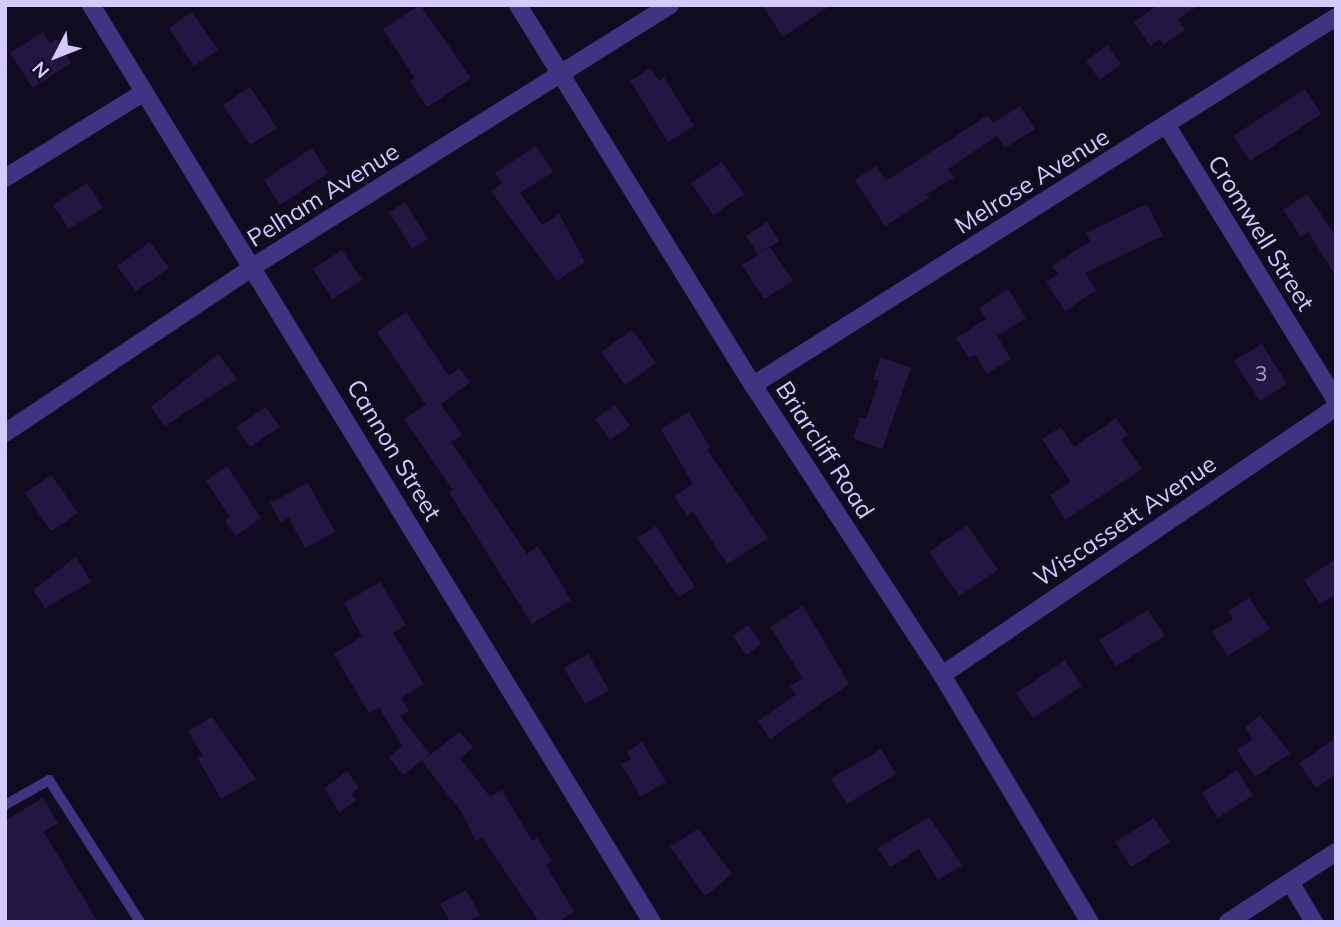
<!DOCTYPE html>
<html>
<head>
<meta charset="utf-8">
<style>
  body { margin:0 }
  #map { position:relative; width:1341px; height:927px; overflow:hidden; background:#110b20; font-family:Mulish,sans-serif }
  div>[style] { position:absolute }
  .building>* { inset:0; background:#231742 }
  .service>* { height:10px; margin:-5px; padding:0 5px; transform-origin:5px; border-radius:5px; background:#3e3481 }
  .minor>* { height:18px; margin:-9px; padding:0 9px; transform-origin:9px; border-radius:9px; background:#3e3481 }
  span { translate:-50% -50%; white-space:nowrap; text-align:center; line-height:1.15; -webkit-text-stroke:5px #110b20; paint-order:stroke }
  .number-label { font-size:21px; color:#a89dd0 }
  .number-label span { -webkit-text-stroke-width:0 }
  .street-label { font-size:24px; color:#d5caff }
  .frame { position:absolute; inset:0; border:7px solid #d5caff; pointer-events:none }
  .north { position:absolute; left:21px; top:21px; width:70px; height:70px; -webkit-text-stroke:5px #110b20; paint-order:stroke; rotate:228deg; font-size:19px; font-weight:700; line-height:28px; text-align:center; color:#d5caff }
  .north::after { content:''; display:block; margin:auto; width:24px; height:32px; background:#d5caff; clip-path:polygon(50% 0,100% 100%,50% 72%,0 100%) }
</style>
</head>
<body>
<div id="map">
  <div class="building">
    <i style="clip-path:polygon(420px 5px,471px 78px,427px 107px,410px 81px,415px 78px,383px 29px)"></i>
    <i style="clip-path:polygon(762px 5px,831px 5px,783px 37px)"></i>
    <i style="clip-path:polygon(1158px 5px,1199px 5px,1178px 19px,1185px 30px,1163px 45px,1160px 39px,1150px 46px,1134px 22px)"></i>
    <i style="clip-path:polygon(192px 12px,218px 50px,194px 66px,169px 28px)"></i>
    <i style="clip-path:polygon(43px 32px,50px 43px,56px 39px,71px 63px,33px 88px,10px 53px)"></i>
    <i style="clip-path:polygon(1108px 45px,1121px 64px,1100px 80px,1086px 61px)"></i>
    <i style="clip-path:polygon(650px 68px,659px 81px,664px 77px,694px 126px,668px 142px,630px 81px)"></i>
    <i style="clip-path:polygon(250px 87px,277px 128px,250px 145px,223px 105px)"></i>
    <i style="clip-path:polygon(1305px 89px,1321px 114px,1250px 161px,1233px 136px)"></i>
    <i style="clip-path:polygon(1020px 106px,1035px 129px,1005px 148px,997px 136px,948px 169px,954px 177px,926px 195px,929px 198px,885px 226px,855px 180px,876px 166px,886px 181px,988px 115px,993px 123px)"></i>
    <i style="clip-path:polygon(536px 146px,553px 172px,520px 193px,542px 225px,559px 214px,585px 262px,557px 281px,491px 191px,502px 183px,495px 173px)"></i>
    <i style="clip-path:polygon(312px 148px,328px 173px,280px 205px,264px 180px)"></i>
    <i style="clip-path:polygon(722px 162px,744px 194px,713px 215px,691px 183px)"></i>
    <i style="clip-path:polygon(87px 183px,103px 208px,69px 229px,53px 205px)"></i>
    <i style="clip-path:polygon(1307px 194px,1336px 237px,1336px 276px,1308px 232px,1301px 237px,1283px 210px)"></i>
    <i style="clip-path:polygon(405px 202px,428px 239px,412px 248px,389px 212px)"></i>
    <i style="clip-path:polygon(1147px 204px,1163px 236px,1085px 273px,1096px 290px,1065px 311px,1046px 282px,1058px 274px,1052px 266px,1090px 241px,1086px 233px)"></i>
    <i style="clip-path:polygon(767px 222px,779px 241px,758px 254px,746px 236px)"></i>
    <i style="clip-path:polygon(150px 242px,169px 268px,136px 291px,117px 266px)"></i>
    <i style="clip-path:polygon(770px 247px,793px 281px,764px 299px,742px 265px)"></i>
    <i style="clip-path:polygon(342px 250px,362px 280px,332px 299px,313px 269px)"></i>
    <i style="clip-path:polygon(1008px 289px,1026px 318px,997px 336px,1011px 359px,987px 374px,975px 355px,969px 358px,956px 338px,986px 319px,979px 308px)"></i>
    <i style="clip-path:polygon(406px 312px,449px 376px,459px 368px,470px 382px,441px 404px,462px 435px,451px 442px,527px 554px,538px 546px,571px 600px,532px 624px,449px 492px,453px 490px,404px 419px,426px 405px,377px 332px)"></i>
    <i style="clip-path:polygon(632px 330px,656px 363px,625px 385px,601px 352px)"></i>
    <i style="clip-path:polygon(1262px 344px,1287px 384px,1260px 401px,1234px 361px)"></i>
    <i style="clip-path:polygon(218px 354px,237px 379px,165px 426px,151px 407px)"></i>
    <i style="clip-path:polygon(881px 357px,911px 368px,882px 449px,853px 438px,860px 417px,866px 419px,879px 381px,873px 379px)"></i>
    <i style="clip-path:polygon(615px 405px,630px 426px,610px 440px,595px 419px)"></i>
    <i style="clip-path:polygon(266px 407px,280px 427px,250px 447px,236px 427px)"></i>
    <i style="clip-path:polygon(689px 412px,710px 448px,707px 450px,768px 538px,727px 564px,693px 512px,687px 516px,674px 496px,693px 484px,661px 429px)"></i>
    <i style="clip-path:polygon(1116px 418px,1128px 435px,1121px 440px,1142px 469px,1065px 520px,1050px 495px,1071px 482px,1042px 439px,1061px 427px,1074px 447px)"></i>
    <i style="clip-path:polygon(227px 466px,261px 518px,236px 536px,225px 521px,230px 517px,206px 481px)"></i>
    <i style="clip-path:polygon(51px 475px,78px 513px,51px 531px,25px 493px)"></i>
    <i style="clip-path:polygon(308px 483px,335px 532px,305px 548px,289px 518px,280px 522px,270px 503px)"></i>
    <i style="clip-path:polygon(967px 525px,998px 570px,959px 596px,929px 552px)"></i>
    <i style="clip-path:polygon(656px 526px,695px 587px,679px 597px,637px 538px)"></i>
    <i style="clip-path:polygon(76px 557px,91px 582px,45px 608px,33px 590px)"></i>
    <i style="clip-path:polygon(1336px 559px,1336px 594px,1320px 604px,1304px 580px)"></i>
    <i style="clip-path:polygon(380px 582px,406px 625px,393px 633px,424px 684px,401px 698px,409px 711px,400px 716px,430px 754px,403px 775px,389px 757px,402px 746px,379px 707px,369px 713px,334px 654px,362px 636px,344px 603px)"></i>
    <i style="clip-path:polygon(1249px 598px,1270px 629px,1228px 656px,1212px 632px,1233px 619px,1228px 611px)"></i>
    <i style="clip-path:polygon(803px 606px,849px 684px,770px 739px,758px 721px,796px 695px,790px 687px,803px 678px,770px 627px)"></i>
    <i style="clip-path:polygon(1148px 610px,1165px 636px,1116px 666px,1099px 640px)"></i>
    <i style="clip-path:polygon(748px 625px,761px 644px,746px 655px,733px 636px)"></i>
    <i style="clip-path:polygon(588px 654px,609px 690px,585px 704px,564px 668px)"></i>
    <i style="clip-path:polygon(1065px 660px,1082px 686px,1033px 718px,1016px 693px)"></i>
    <i style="clip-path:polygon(1260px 715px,1290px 753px,1255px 777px,1237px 750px,1253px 739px,1245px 728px)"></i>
    <i style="clip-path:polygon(212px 717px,256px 779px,221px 799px,198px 759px,203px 756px,188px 731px)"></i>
    <i style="clip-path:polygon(460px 732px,473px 748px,460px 758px,490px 797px,502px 790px,532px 841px,537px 838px,552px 861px,546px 865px,574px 912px,558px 922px,539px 922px,482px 837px,476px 841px,462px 813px,422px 761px)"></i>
    <i style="clip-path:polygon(1336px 738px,1336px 774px,1316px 788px,1299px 763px)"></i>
    <i style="clip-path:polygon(642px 742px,666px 782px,641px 797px,621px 764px,631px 759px,627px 752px)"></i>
    <i style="clip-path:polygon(881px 749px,896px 774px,847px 804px,831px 779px)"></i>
    <i style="clip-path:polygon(1237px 770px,1253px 795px,1218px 818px,1202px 793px)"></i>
    <i style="clip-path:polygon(347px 771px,359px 788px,351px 794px,356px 800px,339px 813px,325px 788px)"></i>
    <i style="clip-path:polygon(43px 798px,58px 823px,44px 832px,98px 922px,5px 922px,5px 821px)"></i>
    <i style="clip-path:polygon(929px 817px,962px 865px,938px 880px,919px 849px,890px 867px,878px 848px)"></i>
    <i style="clip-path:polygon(1154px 818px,1170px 842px,1131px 867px,1115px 842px)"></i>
    <i style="clip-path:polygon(698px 829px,732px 874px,705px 896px,670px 847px)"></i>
    <i style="clip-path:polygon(466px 890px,480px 915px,468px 922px,450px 922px,440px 904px)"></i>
  </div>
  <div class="service">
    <i style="left:5px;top:805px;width:51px;rotate:-29.6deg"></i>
    <i style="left:49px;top:780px;width:169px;rotate:57.3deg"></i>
  </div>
  <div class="minor">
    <i style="left:91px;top:5px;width:1075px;rotate:58.54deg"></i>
    <i style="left:518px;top:5px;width:447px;rotate:58.3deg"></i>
    <i style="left:753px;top:385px;width:346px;rotate:56.9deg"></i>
    <i style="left:942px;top:675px;width:288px;rotate:59.1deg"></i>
    <i style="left:1167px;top:126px;width:323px;rotate:58.4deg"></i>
    <i style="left:5px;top:178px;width:163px;rotate:-31.7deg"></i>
    <i style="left:753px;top:385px;width:689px;rotate:-32.26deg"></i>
    <i style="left:5px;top:433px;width:300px;rotate:-33.8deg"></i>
    <i style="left:254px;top:266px;width:491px;rotate:-32.1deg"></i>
    <i style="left:942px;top:675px;width:477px;rotate:-34.2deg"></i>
    <i style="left:1290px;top:882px;width:47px;rotate:59deg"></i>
    <i style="left:1228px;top:922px;width:129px;rotate:-32.9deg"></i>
  </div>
  <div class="number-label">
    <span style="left:1261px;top:373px">3</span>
  </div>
  <div class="street-label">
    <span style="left:1032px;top:181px;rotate:-32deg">Melrose Avenue</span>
    <span style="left:323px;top:195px;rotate:-32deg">Pelham Avenue</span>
    <span style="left:1261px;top:233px;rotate:58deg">Cromwell Street</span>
    <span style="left:394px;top:450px;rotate:59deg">Cannon Street</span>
    <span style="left:825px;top:450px;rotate:57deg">Briarcliff Road</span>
    <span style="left:1125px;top:521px;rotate:-34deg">Wiscassett Avenue</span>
  </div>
  <div class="frame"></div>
  <div class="north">N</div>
</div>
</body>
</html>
